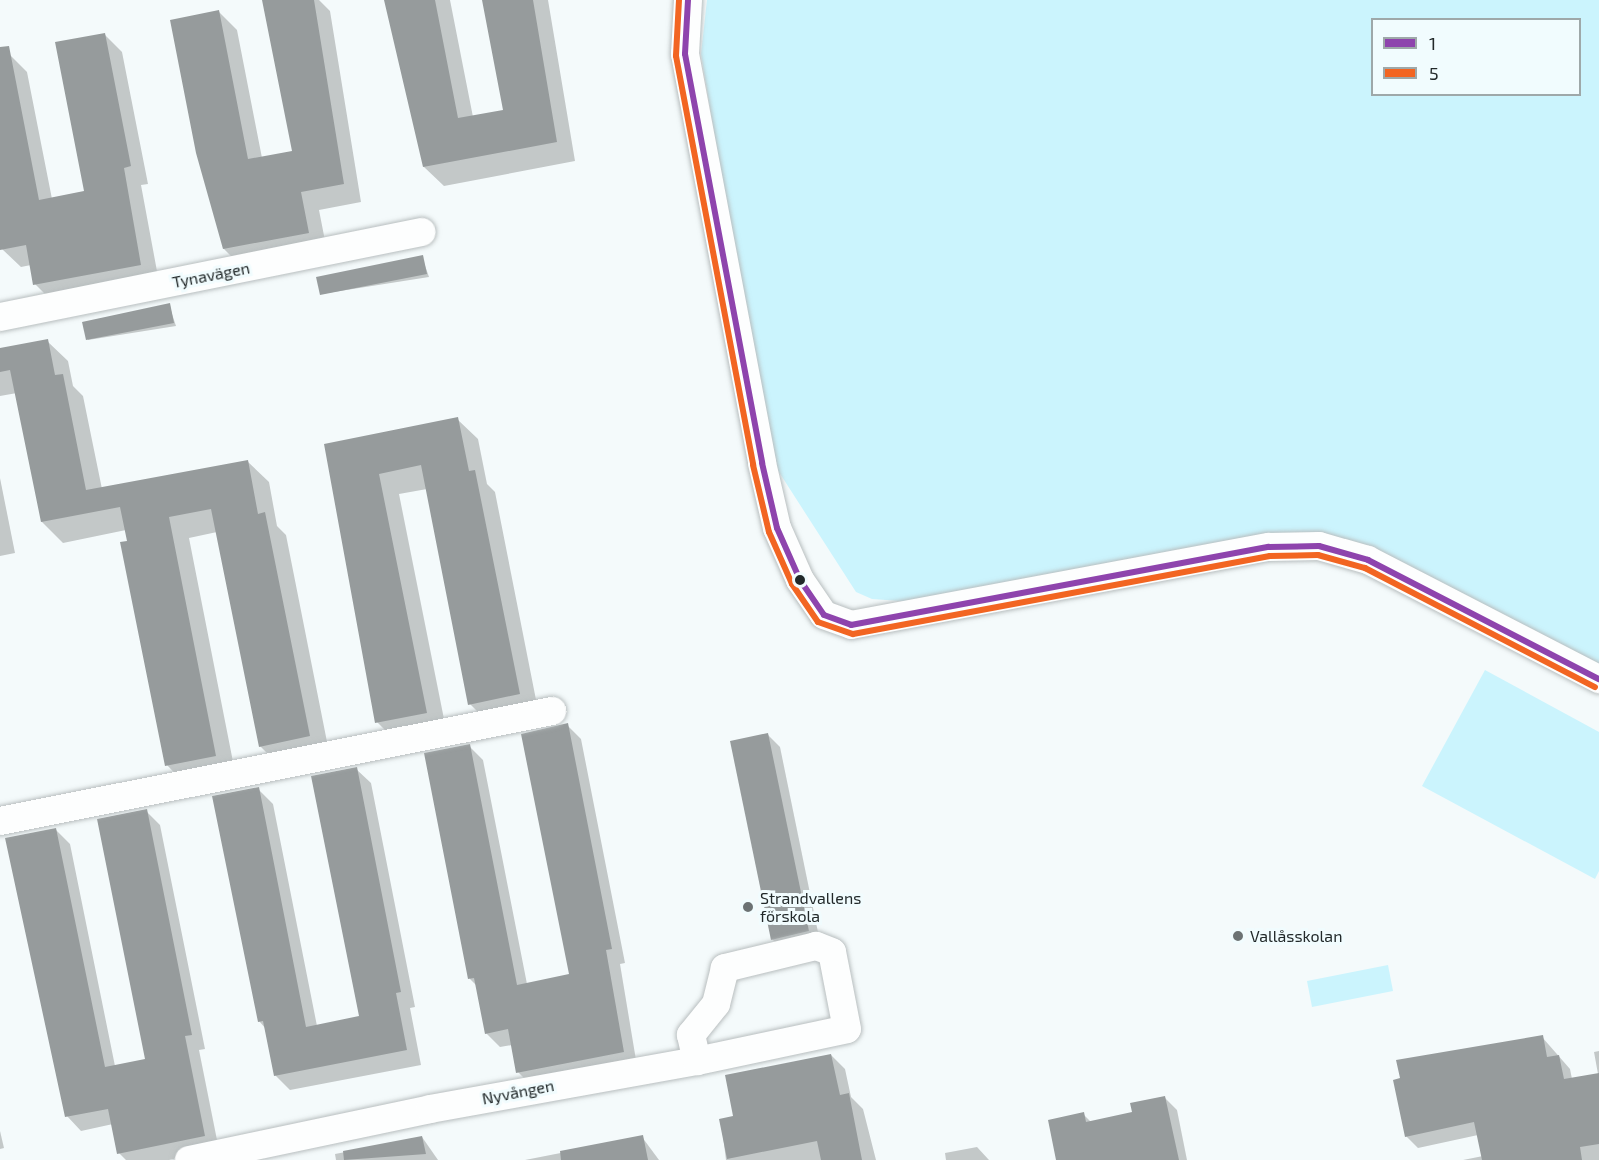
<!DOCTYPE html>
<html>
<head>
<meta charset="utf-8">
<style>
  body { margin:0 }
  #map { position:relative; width:1599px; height:1160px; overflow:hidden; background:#f4fafb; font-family:"Exo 2",sans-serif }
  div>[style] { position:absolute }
  .green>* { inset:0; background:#cbf4fd }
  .shadow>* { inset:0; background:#0003 }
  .building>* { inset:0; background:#969b9c }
  .roads { filter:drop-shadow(0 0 2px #b8bebf) drop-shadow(0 0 2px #b8bebf) }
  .minor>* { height:28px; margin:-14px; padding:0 14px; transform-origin:14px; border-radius:14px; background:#fdfefe }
  .bus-1>* { height:6px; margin:-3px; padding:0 3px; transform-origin:3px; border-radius:3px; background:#8e44ad }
  .bus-2>* { height:6px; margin:-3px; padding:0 3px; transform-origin:3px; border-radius:3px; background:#f26522 }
  .dots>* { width:16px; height:16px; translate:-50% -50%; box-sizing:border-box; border:3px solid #f1fcfe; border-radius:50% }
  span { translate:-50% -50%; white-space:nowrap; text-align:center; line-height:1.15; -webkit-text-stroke:6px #f1fcfe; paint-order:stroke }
  .street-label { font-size:16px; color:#22292a }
  .poi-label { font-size:16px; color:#22292a }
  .left { translate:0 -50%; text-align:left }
  .legend { position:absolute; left:1371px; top:18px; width:210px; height:78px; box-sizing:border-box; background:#f1fcfe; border:2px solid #9ea8a9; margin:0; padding:8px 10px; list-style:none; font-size:18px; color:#22292a }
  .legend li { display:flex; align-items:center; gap:12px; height:30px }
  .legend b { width:30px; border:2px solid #9ea8a9 }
</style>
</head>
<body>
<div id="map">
  <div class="green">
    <i style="clip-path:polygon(evenodd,707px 0,1599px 0,1599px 668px,1366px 546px,915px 602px,872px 599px,856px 592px,777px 469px,746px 323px,701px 54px,707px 0,1372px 20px,1580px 20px,1580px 94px,1372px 94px,1372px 20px)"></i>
    <i style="clip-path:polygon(1485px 670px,1599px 732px,1599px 871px,1595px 879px,1422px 786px)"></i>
    <i style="clip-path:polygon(1388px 965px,1393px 991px,1312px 1007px,1307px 981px)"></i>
  </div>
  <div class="shadow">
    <i style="clip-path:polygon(275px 0,319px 0,330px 11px,361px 202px,319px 210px,327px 251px,242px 267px,224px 249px,219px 12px,237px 30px,262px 158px,293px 152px)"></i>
    <i style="clip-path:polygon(385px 0,450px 0,473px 117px,505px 111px,483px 0,548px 0,575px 161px,444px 186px,424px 167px)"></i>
    <i style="clip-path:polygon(104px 34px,122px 52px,148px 184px,141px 185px,159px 282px,53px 302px,35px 284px,31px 265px,21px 267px,2px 249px,0 237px,0 56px,9px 54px,27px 72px,52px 199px,86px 192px)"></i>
    <i style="clip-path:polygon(422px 257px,429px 277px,321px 294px)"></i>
    <i style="clip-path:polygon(169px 305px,176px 326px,88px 340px,84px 323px)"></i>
    <i style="clip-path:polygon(47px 341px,68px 361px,73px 386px,83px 396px,102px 489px,248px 462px,269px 482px,277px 526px,286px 535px,330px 757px,281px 767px,260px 746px,217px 532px,189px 538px,236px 777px,187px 786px,167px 765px,126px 530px,63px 543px,42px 522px,17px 393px,0 396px,0 350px)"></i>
    <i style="clip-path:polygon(457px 419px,478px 439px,487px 484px,495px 492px,539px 715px,491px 725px,470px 704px,427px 489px,399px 494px,447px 734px,398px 743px,377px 722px,326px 445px)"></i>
    <i style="clip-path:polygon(0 478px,15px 553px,0 556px)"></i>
    <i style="clip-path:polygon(567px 725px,581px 739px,625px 963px,620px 964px,637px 1066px,532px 1086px,518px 1072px,512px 1045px,500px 1047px,486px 1033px,477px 986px,470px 979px,469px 746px,483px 760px,527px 984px,571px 976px)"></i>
    <i style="clip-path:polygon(768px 735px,780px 747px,820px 942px,784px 951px,772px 939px)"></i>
    <i style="clip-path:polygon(356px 769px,371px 783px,415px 1007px,410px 1008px,421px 1065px,290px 1090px,275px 1075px,266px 1029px,259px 1021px,258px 789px,273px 804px,317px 1026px,360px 1018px)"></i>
    <i style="clip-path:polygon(146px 811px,160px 825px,205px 1049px,199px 1050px,219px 1150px,169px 1160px,126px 1160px,119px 1153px,113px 1124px,81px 1131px,67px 1116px,55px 829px,70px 844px,115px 1066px,146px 1060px)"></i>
    <i style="clip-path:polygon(1542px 1037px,1570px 1069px,1572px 1079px,1598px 1074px,1594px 1052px,1599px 1051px,1599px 1160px,1463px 1160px,1483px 1156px,1478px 1135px,1418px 1148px,1406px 1136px)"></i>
    <i style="clip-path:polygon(831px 1055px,845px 1069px,851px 1097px,863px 1109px,876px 1160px,726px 1160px,721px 1120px,735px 1117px)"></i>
    <i style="clip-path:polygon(1165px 1098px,1177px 1110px,1187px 1160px,1058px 1160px,1083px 1114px,1091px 1122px,1134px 1113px)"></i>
    <i style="clip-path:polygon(0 1131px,4px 1148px,0 1149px)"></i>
    <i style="clip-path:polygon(422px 1137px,438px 1160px,336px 1160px,335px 1154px)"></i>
    <i style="clip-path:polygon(642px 1137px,659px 1160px,525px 1160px)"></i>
    <i style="clip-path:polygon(977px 1147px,989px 1160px,946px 1160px,945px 1153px)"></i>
  </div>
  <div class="building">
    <i style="clip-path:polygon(262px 0,314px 0,344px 184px,301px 192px,309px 233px,223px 249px,196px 153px,170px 20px,219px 10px,248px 159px,292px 151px)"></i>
    <i style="clip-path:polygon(384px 0,435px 0,458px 118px,503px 110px,482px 0,533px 0,557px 142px,423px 167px)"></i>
    <i style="clip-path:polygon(105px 33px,131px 166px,124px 168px,141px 265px,33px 285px,26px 245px,0 250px,0 47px,9px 46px,39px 200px,84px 191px,55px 42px)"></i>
    <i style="clip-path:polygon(423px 255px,427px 274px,320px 295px,316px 277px)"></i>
    <i style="clip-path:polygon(170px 303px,174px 323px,86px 340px,82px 322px)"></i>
    <i style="clip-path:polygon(48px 339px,55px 375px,63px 374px,86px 490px,248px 460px,258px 514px,265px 512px,310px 736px,259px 747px,211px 509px,169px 517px,216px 756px,165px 766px,120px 542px,127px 541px,120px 507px,41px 522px,10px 370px,0 372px,0 348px)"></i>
    <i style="clip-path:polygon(458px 417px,469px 471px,475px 470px,520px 694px,468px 705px,421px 465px,379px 474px,427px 713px,375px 723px,324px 444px)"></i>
    <i style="clip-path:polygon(568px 723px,612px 949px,606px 950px,624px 1052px,516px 1073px,508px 1029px,485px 1034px,474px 978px,468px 979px,424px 753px,470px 744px,517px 985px,569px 974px,521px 734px)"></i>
    <i style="clip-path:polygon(768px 733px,809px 931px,771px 940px,730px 741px)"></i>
    <i style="clip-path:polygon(357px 767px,401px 992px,396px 993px,407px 1050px,274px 1076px,263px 1021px,258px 1022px,212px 796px,259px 787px,306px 1027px,359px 1016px,311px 776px)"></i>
    <i style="clip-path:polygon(147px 809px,192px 1035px,185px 1036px,205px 1136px,117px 1154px,108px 1109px,65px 1117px,5px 838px,56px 828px,105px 1067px,145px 1059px,97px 819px)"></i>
    <i style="clip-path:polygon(1543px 1035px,1547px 1057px,1559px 1055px,1564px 1079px,1599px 1073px,1599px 1144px,1580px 1147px,1582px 1160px,1482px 1160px,1474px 1122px,1405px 1137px,1393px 1080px,1400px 1078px,1396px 1060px)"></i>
    <i style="clip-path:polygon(831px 1054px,840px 1095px,849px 1093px,862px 1160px,821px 1160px,817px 1141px,727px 1159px,719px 1119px,733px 1116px,725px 1075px)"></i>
    <i style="clip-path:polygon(1165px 1096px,1179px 1160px,1056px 1160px,1048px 1120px,1084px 1112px,1086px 1122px,1132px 1112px,1130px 1103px)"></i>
    <i style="clip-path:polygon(643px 1135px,648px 1160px,561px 1160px,560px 1151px)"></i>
    <i style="clip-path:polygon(422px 1136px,426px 1154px,344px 1160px,343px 1151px)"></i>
  </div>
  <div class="roads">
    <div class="minor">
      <i style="left:688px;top:0;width:54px;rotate:93.2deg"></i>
      <i style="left:685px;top:54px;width:416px;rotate:79.3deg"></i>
      <i style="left:762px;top:463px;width:67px;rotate:77deg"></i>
      <i style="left:777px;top:528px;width:57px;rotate:66.1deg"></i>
      <i style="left:800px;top:580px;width:42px;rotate:55.6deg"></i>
      <i style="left:824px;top:615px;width:29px;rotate:20deg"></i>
      <i style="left:851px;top:625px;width:425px;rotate:-10.6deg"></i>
      <i style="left:1269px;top:547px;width:50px;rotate:-1.1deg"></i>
      <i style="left:1319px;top:546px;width:51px;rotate:15.9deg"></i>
      <i style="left:1368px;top:560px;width:260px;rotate:27.3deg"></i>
      <i style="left:0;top:317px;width:430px;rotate:-11.4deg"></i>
      <i style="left:0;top:821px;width:563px;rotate:-11.27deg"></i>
      <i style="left:189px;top:1160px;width:246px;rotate:-11.9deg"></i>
      <i style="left:430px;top:1109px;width:271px;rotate:-10.2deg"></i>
      <i style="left:697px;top:1061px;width:153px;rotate:-12deg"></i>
      <i style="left:847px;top:1029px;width:78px;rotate:-101deg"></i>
      <i style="left:832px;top:952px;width:17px;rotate:-159deg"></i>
      <i style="left:816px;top:946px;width:94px;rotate:166.4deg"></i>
      <i style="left:725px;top:968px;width:37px;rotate:104deg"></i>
      <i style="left:716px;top:1004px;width:40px;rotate:129deg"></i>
      <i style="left:691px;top:1035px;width:27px;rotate:77deg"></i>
    </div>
  </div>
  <div class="bus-1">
    <i style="left:688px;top:0;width:54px;rotate:93.2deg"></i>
    <i style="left:685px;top:54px;width:416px;rotate:79.3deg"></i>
    <i style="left:762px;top:463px;width:67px;rotate:77deg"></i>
    <i style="left:777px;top:528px;width:57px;rotate:66.1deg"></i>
    <i style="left:800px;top:580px;width:42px;rotate:55.6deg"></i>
    <i style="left:824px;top:615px;width:29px;rotate:20deg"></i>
    <i style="left:851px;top:625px;width:425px;rotate:-10.6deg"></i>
    <i style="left:1269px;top:547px;width:50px;rotate:-1.1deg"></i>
    <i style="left:1319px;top:546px;width:51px;rotate:15.9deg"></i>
    <i style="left:1368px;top:560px;width:260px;rotate:27.3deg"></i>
  </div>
  <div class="bus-2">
    <i style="left:679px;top:0;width:56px;rotate:93.1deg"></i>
    <i style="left:676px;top:56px;width:416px;rotate:79.3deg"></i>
    <i style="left:753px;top:465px;width:69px;rotate:76.6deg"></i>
    <i style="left:769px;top:532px;width:57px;rotate:66.1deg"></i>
    <i style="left:792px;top:584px;width:46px;rotate:55.6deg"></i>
    <i style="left:818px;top:622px;width:37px;rotate:19deg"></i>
    <i style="left:853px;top:634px;width:424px;rotate:-10.6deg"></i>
    <i style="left:1270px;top:556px;width:48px;rotate:-1.2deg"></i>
    <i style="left:1318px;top:555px;width:49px;rotate:15.5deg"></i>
    <i style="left:1365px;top:568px;width:259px;rotate:27.4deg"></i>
  </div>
  <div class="dots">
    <i style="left:800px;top:580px;background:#22292a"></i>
    <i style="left:748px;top:907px;background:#6c7273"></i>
    <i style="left:1238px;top:936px;background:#6c7273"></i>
  </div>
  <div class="street-label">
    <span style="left:211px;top:275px;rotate:-11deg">Tynavägen</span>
    <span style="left:518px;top:1092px;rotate:-11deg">Nyvången</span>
  </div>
  <div class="poi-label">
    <span class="left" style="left:760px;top:907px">Strandvallens<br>förskola</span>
    <span class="left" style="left:1250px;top:936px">Vallåsskolan</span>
  </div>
  <ul class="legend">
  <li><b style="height:8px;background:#8e44ad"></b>1</li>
  <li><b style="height:8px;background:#f26522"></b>5</li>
  </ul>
</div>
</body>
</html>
